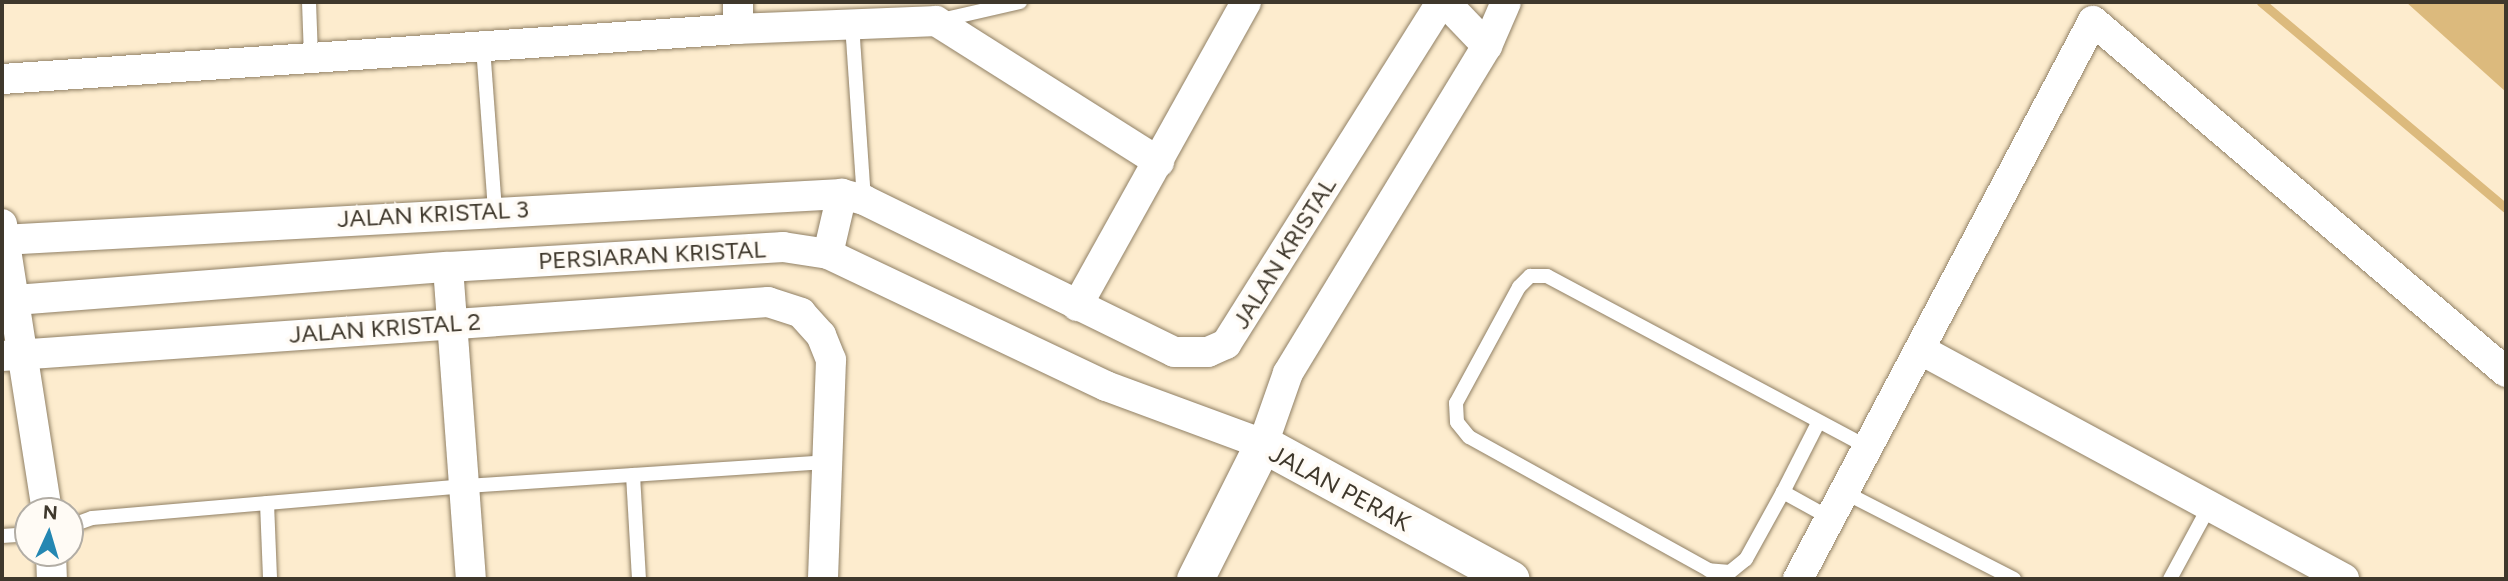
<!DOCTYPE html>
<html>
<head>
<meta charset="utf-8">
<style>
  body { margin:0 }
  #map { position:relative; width:2508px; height:581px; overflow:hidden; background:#fdecce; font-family:Figtree,sans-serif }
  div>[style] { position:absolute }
  .water>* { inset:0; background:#dcba7d }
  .stream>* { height:9px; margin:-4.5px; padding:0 4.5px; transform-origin:4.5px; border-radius:4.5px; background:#dcba7d }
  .roads { filter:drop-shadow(0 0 2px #908065) drop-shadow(0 0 2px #908065) }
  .service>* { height:14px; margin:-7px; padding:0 7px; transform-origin:7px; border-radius:7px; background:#fff }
  .minor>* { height:30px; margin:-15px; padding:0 15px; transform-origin:15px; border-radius:15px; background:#fff }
  .tertiary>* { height:37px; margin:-18.5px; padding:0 18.5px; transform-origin:18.5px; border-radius:18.5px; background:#fff }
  span { translate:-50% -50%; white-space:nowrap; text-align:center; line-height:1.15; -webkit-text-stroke:7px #fffbf5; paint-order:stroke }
  .street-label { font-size:24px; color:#3f382c }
  .frame { position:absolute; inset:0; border:4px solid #3f382c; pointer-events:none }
  .north { position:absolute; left:14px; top:497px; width:70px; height:70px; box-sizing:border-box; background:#fffbf5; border:2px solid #b2ada5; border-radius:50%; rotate:4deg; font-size:19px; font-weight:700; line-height:28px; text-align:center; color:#3f382c }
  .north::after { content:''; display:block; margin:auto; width:24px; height:32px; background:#2487b2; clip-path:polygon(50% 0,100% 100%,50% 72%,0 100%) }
</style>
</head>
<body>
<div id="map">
  <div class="water">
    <i style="clip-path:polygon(2406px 2px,2506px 2px,2506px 92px)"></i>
  </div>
  <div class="stream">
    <i style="left:2261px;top:2px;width:320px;rotate:40.1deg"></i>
  </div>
  <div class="roads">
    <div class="service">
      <i style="left:309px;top:2px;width:55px;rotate:87.9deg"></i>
      <i style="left:941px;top:20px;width:81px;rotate:-12.8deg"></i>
      <i style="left:852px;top:24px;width:176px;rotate:86.1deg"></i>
      <i style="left:483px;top:47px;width:163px;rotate:85.8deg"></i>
      <i style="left:633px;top:475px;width:104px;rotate:86.7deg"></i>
      <i style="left:1783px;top:492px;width:77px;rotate:-63.1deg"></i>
      <i style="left:1844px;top:492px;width:191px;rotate:27.1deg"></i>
      <i style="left:267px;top:503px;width:76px;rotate:87.7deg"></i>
      <i style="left:1830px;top:518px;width:54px;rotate:-151deg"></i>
      <i style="left:1783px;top:492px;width:77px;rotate:118.9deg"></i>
      <i style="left:1746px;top:559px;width:21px;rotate:141deg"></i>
      <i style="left:1730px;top:572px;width:21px;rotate:-175deg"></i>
      <i style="left:1709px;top:570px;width:274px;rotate:-151deg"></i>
      <i style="left:1469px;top:437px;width:19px;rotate:-129deg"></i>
      <i style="left:1457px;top:422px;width:19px;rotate:-93deg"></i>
      <i style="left:1456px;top:403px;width:132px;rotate:-61.5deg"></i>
      <i style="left:1519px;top:287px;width:16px;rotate:-45deg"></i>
      <i style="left:1530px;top:276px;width:17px"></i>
      <i style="left:1547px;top:276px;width:365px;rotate:28.1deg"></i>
      <i style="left:70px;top:526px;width:23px;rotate:-20deg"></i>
      <i style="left:92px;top:518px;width:375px;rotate:-4.9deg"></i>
      <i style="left:466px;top:486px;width:361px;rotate:-3.8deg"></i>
      <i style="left:2px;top:536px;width:26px;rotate:-4deg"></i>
      <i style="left:2170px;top:579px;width:84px;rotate:-61.6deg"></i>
    </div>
    <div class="minor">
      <i style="left:738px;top:2px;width:27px;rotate:90deg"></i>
      <i style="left:1445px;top:2px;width:61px;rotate:46.3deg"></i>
      <i style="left:2px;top:79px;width:738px;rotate:-3.89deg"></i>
      <i style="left:738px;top:29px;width:198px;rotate:-2.3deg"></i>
      <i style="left:936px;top:21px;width:264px;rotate:32.3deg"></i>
      <i style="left:2px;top:224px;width:291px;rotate:81.1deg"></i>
      <i style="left:2px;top:240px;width:841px;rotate:-3.13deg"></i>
      <i style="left:842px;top:194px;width:23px;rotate:15deg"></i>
      <i style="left:864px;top:200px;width:345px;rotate:26.1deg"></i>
      <i style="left:1174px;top:352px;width:34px"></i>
      <i style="left:1208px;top:352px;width:20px;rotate:-24deg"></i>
      <i style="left:1226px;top:344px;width:404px;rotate:-57.8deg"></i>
      <i style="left:828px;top:254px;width:62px;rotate:-76.9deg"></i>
      <i style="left:448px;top:267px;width:313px;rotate:85.8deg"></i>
      <i style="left:2px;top:301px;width:447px;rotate:-4.4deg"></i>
      <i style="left:448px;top:267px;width:336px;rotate:-3.4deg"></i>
      <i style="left:783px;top:247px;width:46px;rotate:8.8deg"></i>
      <i style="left:828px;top:254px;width:308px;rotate:25.4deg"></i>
      <i style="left:1106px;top:386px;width:167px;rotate:20.3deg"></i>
      <i style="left:1263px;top:444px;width:75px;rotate:-70.6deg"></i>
      <i style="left:1288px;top:373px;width:383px;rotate:-58.7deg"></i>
      <i style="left:1487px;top:46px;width:48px;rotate:-66.6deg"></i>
      <i style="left:1077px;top:306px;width:348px;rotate:-60.9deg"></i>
      <i style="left:1921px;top:350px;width:481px;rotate:28.4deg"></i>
      <i style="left:2px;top:356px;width:768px;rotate:-4.03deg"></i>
      <i style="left:768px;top:302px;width:35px;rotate:18deg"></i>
      <i style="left:801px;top:313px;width:30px;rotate:48deg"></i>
      <i style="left:821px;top:335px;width:27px;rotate:68deg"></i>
      <i style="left:831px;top:360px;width:219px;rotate:92.1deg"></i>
      <i style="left:51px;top:553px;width:26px;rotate:88deg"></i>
      <i style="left:1798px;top:579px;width:631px;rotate:-62.14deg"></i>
      <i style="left:2093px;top:21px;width:542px;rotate:40.36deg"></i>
    </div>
    <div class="tertiary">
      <i style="left:1195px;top:579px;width:151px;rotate:-63.3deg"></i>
      <i style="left:1263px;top:444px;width:282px;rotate:28.6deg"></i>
    </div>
  </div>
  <div class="street-label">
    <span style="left:433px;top:214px;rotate:-3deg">JALAN KRISTAL 3</span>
    <span style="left:1284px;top:253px;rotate:-58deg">JALAN KRISTAL</span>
    <span style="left:652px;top:255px;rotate:-3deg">PERSIARAN KRISTAL</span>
    <span style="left:385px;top:328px;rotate:-4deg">JALAN KRISTAL 2</span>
    <span style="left:1340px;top:488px;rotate:28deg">JALAN PERAK</span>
  </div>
  <div class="frame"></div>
  <div class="north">N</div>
</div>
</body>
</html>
